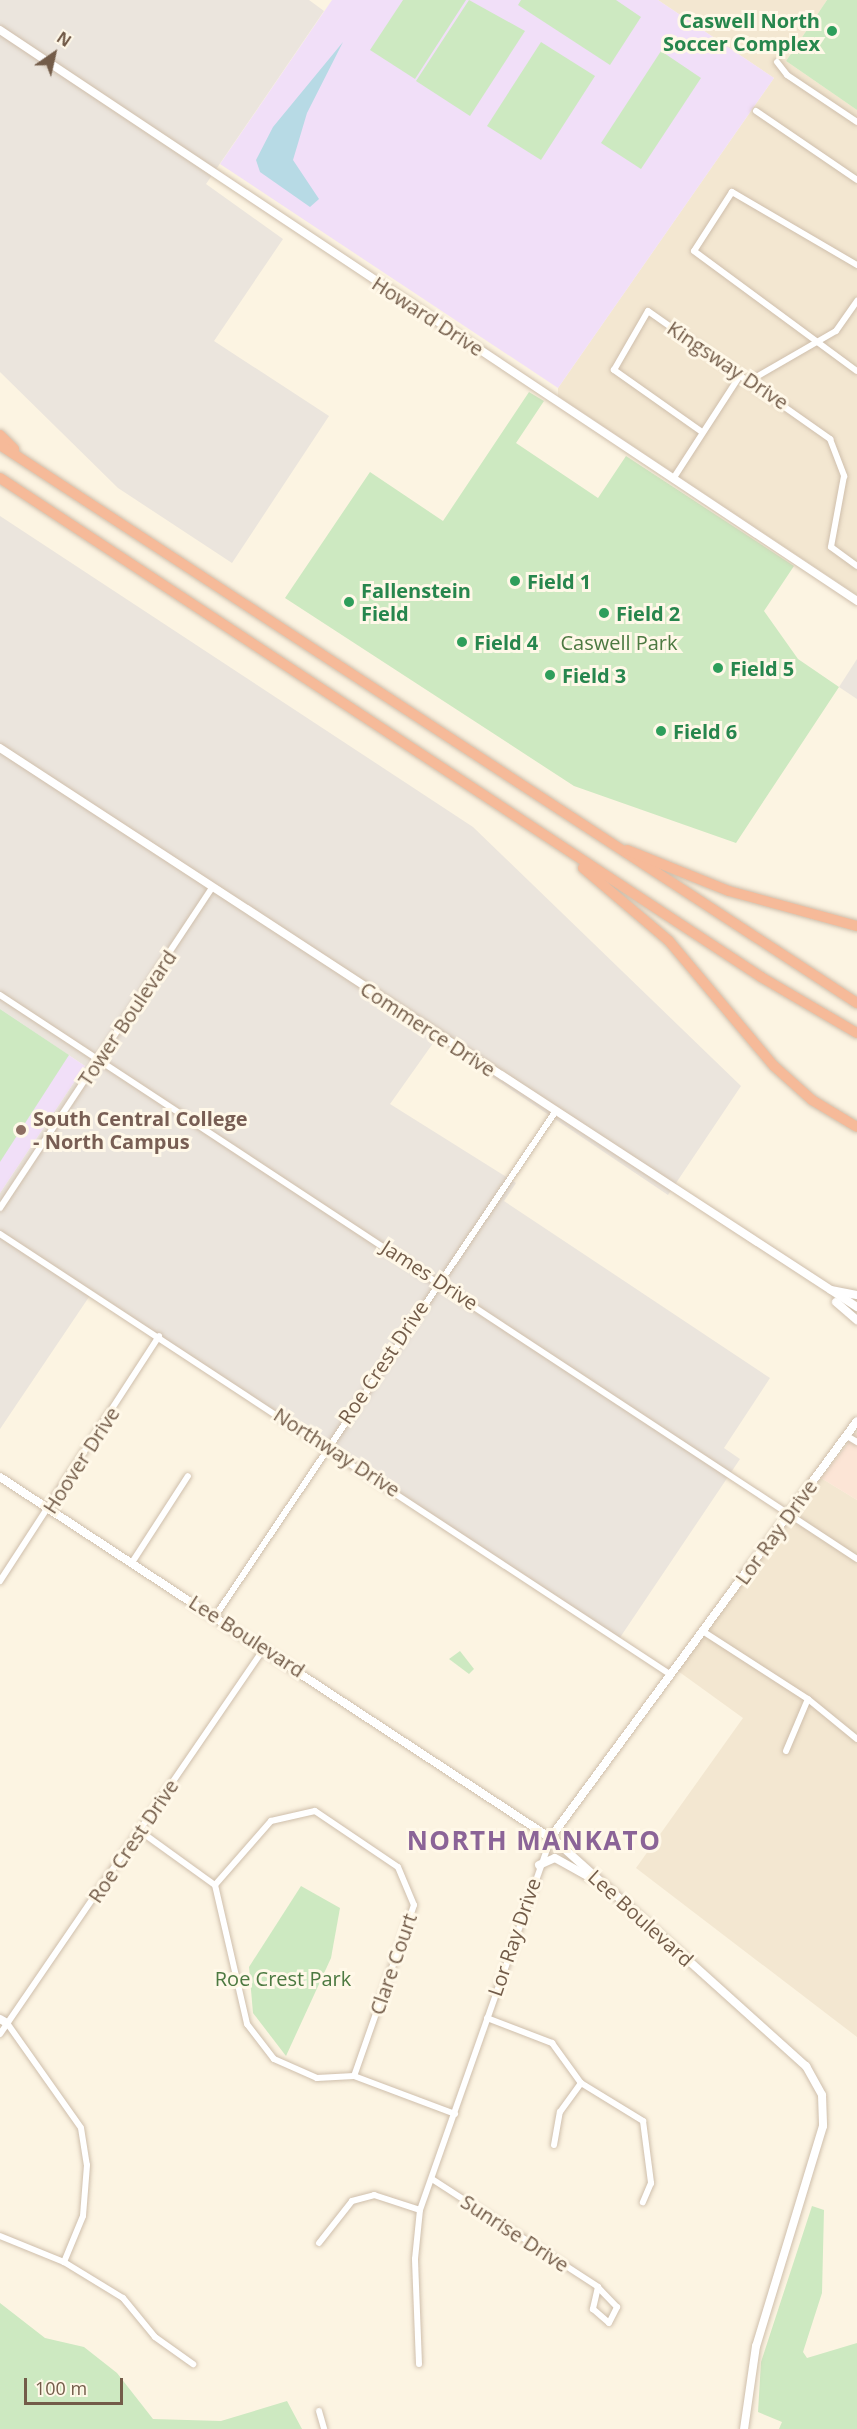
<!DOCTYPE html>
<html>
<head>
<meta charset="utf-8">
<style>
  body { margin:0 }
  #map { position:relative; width:857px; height:2429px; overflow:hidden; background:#fcf4e2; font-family:"Open Sans",sans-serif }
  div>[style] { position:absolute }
  .residential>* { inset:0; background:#f3e7d1 }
  .commercial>* { inset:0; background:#fce5d6 }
  .industrial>* { inset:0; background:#ebe5dd }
  .education>* { inset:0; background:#f1dff8 }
  .green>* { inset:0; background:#cde9c1 }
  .water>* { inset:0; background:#b7dae5 }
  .roads { filter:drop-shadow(0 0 2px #cfbfac) drop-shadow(0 0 2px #cfbfac) }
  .street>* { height:6px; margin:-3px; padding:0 3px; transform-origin:3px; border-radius:3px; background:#fff }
  .secondary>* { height:8px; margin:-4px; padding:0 4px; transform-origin:4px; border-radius:4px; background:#fff }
  .highway>* { height:10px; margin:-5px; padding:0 5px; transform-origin:5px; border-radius:5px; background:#f6ba99 }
  .dots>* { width:16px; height:16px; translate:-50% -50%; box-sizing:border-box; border:3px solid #fff8e8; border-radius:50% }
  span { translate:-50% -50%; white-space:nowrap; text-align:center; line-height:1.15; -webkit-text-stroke:6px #fff8e8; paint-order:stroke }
  .leisure-label { font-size:20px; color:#27864d; font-weight:700 }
  .right { translate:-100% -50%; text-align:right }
  .left { translate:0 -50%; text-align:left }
  .street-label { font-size:20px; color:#735c49 }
  .park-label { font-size:20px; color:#4c7941 }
  .education-label { font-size:20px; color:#785e54; font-weight:700 }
  .district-label { font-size:26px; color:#8b6497; font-weight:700; letter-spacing:1.5px }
  .north { position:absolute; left:24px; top:24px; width:60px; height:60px; -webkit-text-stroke:4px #fff8e8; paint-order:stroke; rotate:34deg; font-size:16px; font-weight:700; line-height:24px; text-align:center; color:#735c49 }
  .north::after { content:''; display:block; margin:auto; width:21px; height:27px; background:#735c49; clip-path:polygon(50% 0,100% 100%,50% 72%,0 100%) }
  .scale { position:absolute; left:24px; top:2378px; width:99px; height:27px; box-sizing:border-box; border:3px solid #735c49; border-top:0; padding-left:8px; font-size:18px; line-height:21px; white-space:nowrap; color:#735c49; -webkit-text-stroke:4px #fff8e8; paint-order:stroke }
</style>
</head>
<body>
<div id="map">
  <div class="residential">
    <i style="clip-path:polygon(658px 0,827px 0,786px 61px,857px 110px,857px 595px,558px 396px,558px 388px,774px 78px)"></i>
    <i style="clip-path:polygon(821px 1478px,857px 1500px,857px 2037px,636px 1868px,743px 1718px,678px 1671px)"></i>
  </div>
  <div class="commercial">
    <i style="clip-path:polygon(857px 1432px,857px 1500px,821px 1478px)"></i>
  </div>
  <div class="industrial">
    <i style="clip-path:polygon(0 0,309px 0,324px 11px,206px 184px,283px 239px,214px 341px,329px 416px,232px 563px,118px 488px,0 372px)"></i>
    <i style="clip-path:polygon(0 516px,473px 827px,741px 1086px,668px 1195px,436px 1039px,390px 1104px,516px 1183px,504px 1201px,770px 1378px,724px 1448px,740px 1459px,617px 1642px,93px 1291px,0 1429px,0 1193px,85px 1066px,0 1009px)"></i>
    <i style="clip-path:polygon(857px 659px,857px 699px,839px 687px)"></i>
  </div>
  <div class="education">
    <i style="clip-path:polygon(332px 0,658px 0,774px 78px,558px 388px,220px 164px)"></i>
    <i style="clip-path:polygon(0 1009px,85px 1066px,0 1193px)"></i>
  </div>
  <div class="green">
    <i style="clip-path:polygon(403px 0,466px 0,415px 79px,370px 50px)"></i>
    <i style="clip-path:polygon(469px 0,525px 31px,470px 116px,416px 81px)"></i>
    <i style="clip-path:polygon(521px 0,616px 0,641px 17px,610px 65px,518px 5px)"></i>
    <i style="clip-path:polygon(827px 0,857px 0,857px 110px,786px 61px)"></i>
    <i style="clip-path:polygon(541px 42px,595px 76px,541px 160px,487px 126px)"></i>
    <i style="clip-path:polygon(661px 51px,701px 78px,641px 169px,601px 143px)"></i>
    <i style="clip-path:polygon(529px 392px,544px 401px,516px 443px,598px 498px,626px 456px,794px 566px,764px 611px,798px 659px,839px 687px,736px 843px,574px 786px,285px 598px,370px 472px,443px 521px)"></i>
    <i style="clip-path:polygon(0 1009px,69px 1055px,0 1162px)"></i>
    <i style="clip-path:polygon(460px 1651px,474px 1669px,469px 1674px,449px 1659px)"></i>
    <i style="clip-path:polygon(301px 1886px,340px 1908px,331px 1958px,286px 2056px,253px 2013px,249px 1967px)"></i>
    <i style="clip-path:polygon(812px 2206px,824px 2210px,822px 2293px,803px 2352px,807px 2358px,857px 2343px,857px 2429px,779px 2429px,782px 2422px,758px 2412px,761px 2362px)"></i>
    <i style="clip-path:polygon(0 2303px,45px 2338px,84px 2347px,117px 2373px,153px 2419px,221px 2421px,287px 2401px,302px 2429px,0 2429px)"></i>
  </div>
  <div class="water">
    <i style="clip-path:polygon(343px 42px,307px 113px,293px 160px,319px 199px,310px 207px,260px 172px,256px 160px,273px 127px)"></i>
  </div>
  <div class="roads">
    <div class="street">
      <i style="left:777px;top:62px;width:16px;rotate:52deg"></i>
      <i style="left:787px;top:75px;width:84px;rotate:33.9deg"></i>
      <i style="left:756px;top:111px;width:122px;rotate:34.3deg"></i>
      <i style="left:857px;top:265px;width:145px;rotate:-149.7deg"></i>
      <i style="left:732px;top:192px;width:70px;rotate:122.8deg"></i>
      <i style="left:694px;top:251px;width:202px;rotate:36.4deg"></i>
      <i style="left:751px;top:380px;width:98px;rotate:-30deg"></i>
      <i style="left:836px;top:331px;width:37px;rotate:-55deg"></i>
      <i style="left:702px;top:432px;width:108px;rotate:-144.8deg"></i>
      <i style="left:614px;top:370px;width:68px;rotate:-60deg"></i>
      <i style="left:648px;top:311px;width:223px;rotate:35.1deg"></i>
      <i style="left:830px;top:439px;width:40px;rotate:69deg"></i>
      <i style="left:844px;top:476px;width:72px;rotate:100.4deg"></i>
      <i style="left:831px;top:547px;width:32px;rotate:36deg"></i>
      <i style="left:673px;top:479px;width:125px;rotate:-57.1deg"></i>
      <i style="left:0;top:995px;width:1026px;rotate:33.35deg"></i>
      <i style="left:0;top:1208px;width:384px;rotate:-56.5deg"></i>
      <i style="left:0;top:1234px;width:803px;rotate:33.31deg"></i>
      <i style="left:847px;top:1436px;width:12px;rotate:31deg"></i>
      <i style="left:133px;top:1561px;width:101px;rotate:-57.1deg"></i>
      <i style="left:0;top:1581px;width:292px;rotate:-57deg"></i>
      <i style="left:216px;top:1615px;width:607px;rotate:-56.02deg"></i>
      <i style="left:704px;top:1632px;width:124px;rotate:32.8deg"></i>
      <i style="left:808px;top:1699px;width:63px;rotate:39.2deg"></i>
      <i style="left:786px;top:1751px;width:56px;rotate:-67.1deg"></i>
      <i style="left:140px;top:1831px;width:92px;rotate:35.8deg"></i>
      <i style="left:215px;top:1885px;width:143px;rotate:77deg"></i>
      <i style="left:247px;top:2024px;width:44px;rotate:52.4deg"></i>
      <i style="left:274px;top:2059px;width:47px;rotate:23.8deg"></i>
      <i style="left:317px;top:2078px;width:37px;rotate:-3deg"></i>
      <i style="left:354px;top:2076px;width:108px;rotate:20.6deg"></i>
      <i style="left:215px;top:1885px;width:85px;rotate:-48.8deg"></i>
      <i style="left:271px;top:1821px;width:45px;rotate:-12.8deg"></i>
      <i style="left:315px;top:1811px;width:100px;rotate:34deg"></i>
      <i style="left:398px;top:1867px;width:41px;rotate:67.2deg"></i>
      <i style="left:414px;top:1905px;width:181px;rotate:109.3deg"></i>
      <i style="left:487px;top:2018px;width:70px;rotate:21deg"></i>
      <i style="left:552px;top:2043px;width:49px;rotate:54.1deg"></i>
      <i style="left:581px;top:2083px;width:73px;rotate:31.5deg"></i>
      <i style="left:643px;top:2121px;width:63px;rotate:82.6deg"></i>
      <i style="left:651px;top:2183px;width:21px;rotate:113deg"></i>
      <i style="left:7px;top:2023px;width:128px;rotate:54.8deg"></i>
      <i style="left:81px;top:2128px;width:37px;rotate:81deg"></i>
      <i style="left:87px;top:2165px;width:51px;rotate:94.5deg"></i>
      <i style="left:83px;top:2216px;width:50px;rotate:112.4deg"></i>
      <i style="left:0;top:2034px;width:468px;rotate:-55.6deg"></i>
      <i style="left:554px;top:2145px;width:34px;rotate:-80deg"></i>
      <i style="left:560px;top:2112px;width:36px;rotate:-54deg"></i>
      <i style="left:432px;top:2179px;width:198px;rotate:33deg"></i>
      <i style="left:598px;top:2287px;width:23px;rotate:103deg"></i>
      <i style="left:593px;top:2309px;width:21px;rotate:41deg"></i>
      <i style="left:609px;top:2323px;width:18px;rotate:-63deg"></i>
      <i style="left:617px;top:2307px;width:28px;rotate:-134deg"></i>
      <i style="left:0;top:2236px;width:69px;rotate:22.1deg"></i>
      <i style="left:64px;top:2262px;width:69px;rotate:31.4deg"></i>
      <i style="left:123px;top:2298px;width:50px;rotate:50.6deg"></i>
      <i style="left:155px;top:2337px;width:47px;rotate:35.4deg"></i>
      <i style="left:319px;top:2243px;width:53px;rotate:-51.8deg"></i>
      <i style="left:352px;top:2201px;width:23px;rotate:-15deg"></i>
      <i style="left:374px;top:2195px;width:48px;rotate:18.1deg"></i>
      <i style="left:419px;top:2364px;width:105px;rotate:-92.2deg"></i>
      <i style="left:415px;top:2259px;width:49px;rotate:-84.2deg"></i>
      <i style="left:420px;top:2210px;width:395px;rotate:-70.6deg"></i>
      <i style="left:319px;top:2411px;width:19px;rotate:74deg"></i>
    </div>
    <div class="secondary">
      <i style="left:0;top:30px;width:1030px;rotate:33.67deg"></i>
      <i style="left:0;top:748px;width:1023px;rotate:33.12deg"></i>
      <i style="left:831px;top:1290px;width:26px;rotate:11deg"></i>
      <i style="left:836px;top:1302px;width:28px;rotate:41deg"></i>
      <i style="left:0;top:1477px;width:667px;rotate:33.26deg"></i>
      <i style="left:558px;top:1843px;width:334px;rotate:42deg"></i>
      <i style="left:806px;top:2066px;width:33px;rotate:61deg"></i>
      <i style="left:822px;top:2095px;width:31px;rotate:88deg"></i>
      <i style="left:823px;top:2126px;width:230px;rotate:106.9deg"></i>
      <i style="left:756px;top:2346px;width:84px;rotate:98.2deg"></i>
      <i style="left:551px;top:1837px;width:516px;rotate:-53.66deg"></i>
      <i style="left:539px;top:1865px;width:17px;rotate:-24deg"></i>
      <i style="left:555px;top:1858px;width:39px;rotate:29deg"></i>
      <i style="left:0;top:2019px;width:8px;rotate:30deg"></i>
    </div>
    <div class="highway">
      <i style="left:0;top:435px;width:20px;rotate:45deg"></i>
      <i style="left:0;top:445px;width:1023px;rotate:33.07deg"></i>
      <i style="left:0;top:478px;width:910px;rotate:33.25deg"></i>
      <i style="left:761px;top:977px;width:111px;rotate:30.3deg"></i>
      <i style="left:627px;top:850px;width:110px;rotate:21.9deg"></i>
      <i style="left:729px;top:891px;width:133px;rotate:15.3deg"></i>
      <i style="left:583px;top:868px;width:113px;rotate:40.3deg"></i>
      <i style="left:669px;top:941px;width:163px;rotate:50deg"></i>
      <i style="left:774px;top:1066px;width:51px;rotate:41.8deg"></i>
      <i style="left:812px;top:1100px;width:52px;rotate:31deg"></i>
    </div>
  </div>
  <div class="dots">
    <i style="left:832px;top:31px;background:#2e9e5b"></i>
    <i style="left:515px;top:581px;background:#2e9e5b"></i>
    <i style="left:349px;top:602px;background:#2e9e5b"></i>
    <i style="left:604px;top:613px;background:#2e9e5b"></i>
    <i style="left:462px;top:642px;background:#2e9e5b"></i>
    <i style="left:718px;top:668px;background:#2e9e5b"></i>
    <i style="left:550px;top:675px;background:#2e9e5b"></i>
    <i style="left:661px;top:731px;background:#2e9e5b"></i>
    <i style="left:21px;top:1130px;background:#8d6e63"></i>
  </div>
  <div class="leisure-label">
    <span class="right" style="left:820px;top:32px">Caswell North<br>Soccer Complex</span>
    <span class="left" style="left:527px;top:581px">Field 1</span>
    <span class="left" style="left:361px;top:602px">Fallenstein<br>Field</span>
    <span class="left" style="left:616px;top:613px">Field 2</span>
    <span class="left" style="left:474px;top:642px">Field 4</span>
    <span class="left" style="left:730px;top:668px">Field 5</span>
    <span class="left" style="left:562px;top:675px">Field 3</span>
    <span class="left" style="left:673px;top:731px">Field 6</span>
  </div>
  <div class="street-label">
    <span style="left:428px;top:316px;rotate:33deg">Howard Drive</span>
    <span style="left:728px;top:365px;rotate:34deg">Kingsway Drive</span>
    <span style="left:127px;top:1018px;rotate:-56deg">Tower Boulevard</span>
    <span style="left:428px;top:1029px;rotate:33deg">Commerce Drive</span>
    <span style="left:430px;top:1275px;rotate:33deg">James Drive</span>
    <span style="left:383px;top:1362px;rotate:-56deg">Roe Crest Drive</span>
    <span style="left:337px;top:1452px;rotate:33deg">Northway Drive</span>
    <span style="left:81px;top:1460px;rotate:-57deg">Hoover Drive</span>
    <span style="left:776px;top:1532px;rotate:-54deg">Lor Ray Drive</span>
    <span style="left:247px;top:1636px;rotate:33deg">Lee Boulevard</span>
    <span style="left:133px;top:1841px;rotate:-56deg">Roe Crest Drive</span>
    <span style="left:641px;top:1918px;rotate:42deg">Lee Boulevard</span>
    <span style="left:514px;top:1937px;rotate:-71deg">Lor Ray Drive</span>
    <span style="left:393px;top:1964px;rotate:-71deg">Clare Court</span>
    <span style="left:515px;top:2233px;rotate:33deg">Sunrise Drive</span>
  </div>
  <div class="park-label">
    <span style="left:619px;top:642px">Caswell Park</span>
    <span style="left:283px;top:1978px">Roe Crest Park</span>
  </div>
  <div class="education-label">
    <span class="left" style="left:33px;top:1130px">South Central College<br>- North Campus</span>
  </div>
  <div class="district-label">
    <span style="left:534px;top:1841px">NORTH MANKATO</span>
  </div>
  <div class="north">N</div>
  <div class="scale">100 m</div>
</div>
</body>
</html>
